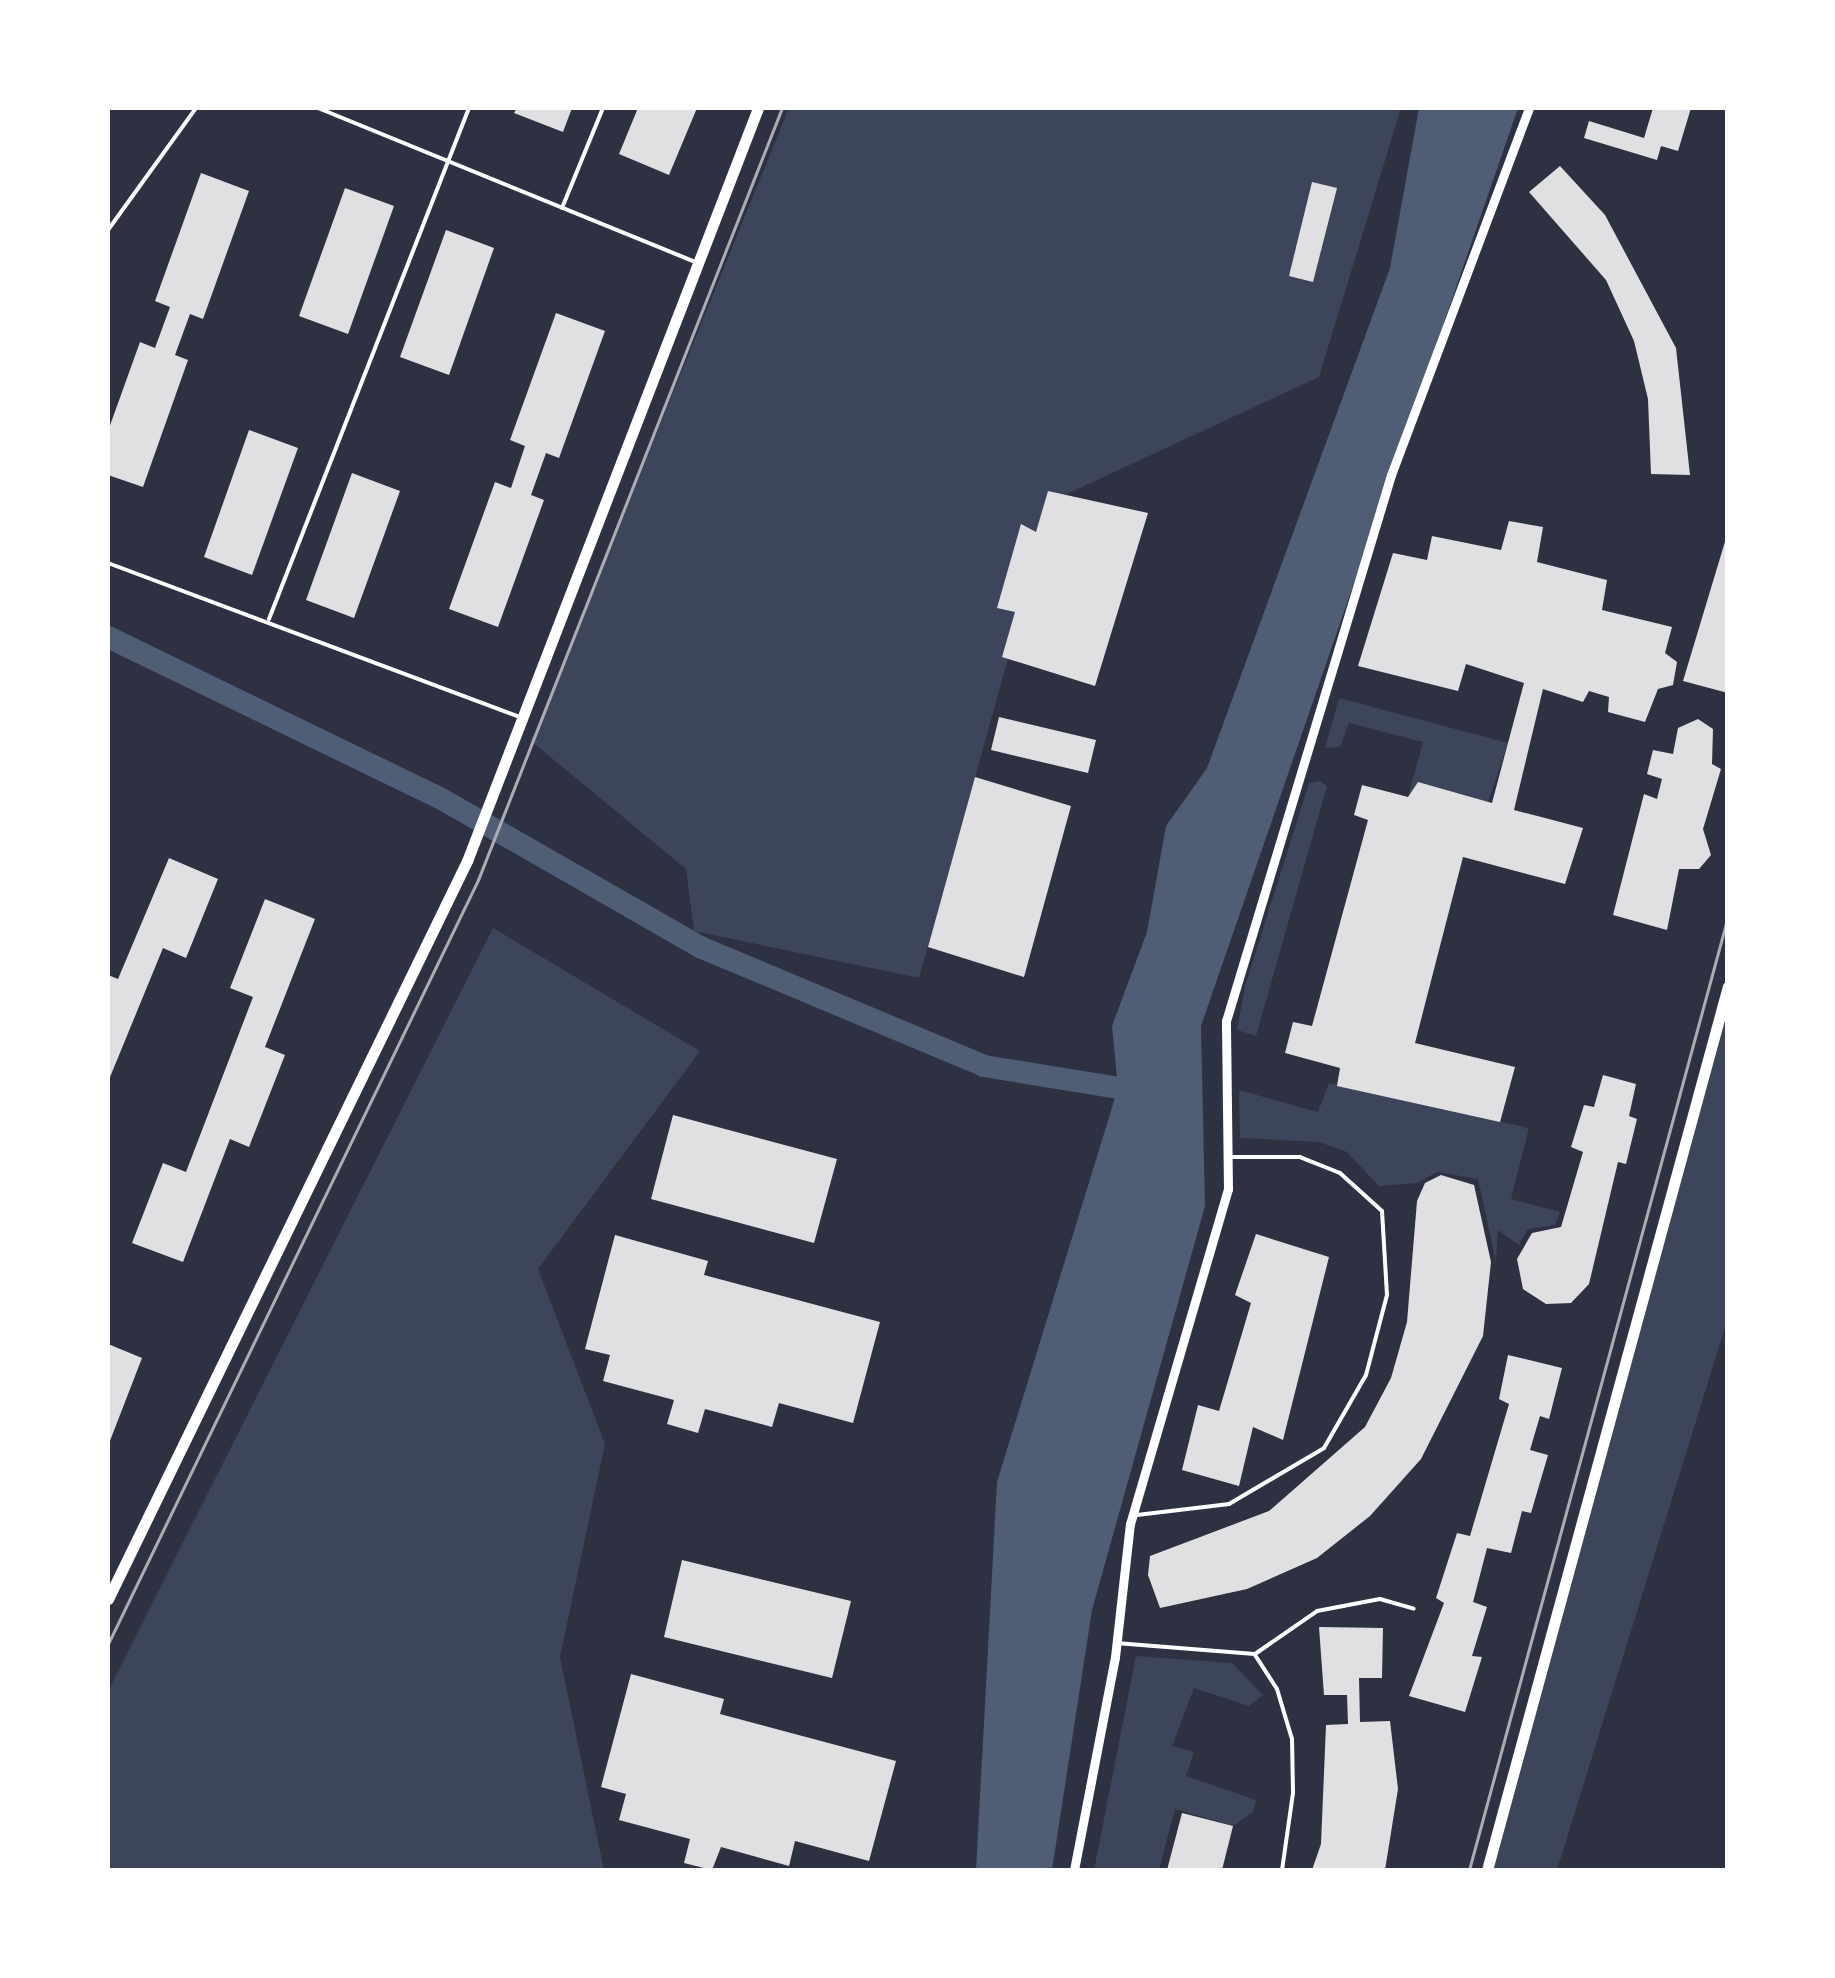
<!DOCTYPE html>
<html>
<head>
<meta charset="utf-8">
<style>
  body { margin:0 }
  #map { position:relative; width:1835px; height:1978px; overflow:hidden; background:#2d3142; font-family:Lora,serif }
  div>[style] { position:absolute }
  .green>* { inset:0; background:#3c4559 }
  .water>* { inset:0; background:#4f5d75 }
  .canal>* { height:22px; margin:-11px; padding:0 11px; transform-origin:11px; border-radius:11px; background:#4f5d75 }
  .building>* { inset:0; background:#e0e0e3 }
  .service>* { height:4px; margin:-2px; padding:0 2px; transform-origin:2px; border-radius:2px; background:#fff }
  .minor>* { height:9px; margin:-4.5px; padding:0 4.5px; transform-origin:4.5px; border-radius:4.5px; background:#fff }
  .tertiary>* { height:11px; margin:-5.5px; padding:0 5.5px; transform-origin:5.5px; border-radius:5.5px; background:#fff }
  .tram>* { height:2.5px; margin:-1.25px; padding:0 1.25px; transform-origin:1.25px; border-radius:1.25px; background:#abadb3 }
  span { translate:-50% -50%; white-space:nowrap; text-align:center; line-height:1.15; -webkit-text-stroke:9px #fff; paint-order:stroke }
  .frame { position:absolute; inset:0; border:110px solid #fff; pointer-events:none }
</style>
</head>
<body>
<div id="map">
  <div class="green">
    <i style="clip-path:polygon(789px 108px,1401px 108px,1319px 377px,1052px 501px,919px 978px,694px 931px,686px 869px,531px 741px)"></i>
    <i style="clip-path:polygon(1339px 698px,1508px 743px,1488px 802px,1418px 782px,1408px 797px,1423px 742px,1349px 723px,1340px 747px,1325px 748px)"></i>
    <i style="clip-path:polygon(1320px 781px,1327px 786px,1256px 1036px,1237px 1030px,1245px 986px,1309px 783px)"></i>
    <i style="clip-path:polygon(493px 928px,700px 1051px,538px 1269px,605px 1444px,560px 1657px,604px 1870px,108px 1870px,108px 1691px)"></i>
    <i style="clip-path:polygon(1727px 986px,1727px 1321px,1557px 1870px,1487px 1870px)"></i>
    <i style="clip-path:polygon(1329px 1083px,1529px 1128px,1511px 1199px,1560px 1212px,1555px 1225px,1528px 1229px,1519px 1245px,1498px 1230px,1496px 1262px,1478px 1179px,1437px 1172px,1417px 1183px,1379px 1186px,1347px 1152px,1319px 1142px,1240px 1138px,1239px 1090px,1318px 1112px)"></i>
    <i style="clip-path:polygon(1136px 1656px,1232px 1663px,1263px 1695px,1249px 1706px,1194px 1688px,1172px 1746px,1194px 1752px,1186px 1776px,1256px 1800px,1253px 1812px,1233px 1826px,1175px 1809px,1159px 1870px,1094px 1870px)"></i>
  </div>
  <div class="water">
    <i style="clip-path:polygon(1419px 108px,1518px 108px,1201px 1026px,1205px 1206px,1092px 1610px,1052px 1870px,976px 1870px,997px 1482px,1118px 1088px,1112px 1026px,1147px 932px,1166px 826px,1207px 768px,1390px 268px)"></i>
  </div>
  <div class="canal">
    <i style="left:108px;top:637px;width:369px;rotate:25.9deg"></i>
    <i style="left:440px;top:798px;width:300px;rotate:29.8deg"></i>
    <i style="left:700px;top:947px;width:308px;rotate:22.7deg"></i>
    <i style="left:984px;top:1066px;width:136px;rotate:9.3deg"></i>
  </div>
  <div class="building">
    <i style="clip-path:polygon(517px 108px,572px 108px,563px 132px,514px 113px)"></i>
    <i style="clip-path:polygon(638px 108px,697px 108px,669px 175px,619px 154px)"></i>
    <i style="clip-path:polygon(1653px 108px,1691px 108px,1678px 151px,1661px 146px,1657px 160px,1584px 138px,1589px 121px,1644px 138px)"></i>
    <i style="clip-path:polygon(1560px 166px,1605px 215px,1676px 348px,1690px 475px,1651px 474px,1648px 399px,1634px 341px,1606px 280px,1529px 192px)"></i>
    <i style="clip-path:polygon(201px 173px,249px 191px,203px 319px,190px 314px,175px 355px,188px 360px,143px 487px,108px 475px,108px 431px,140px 342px,155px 348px,170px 307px,155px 301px)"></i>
    <i style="clip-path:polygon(1312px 182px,1337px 188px,1313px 282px,1289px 276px)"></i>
    <i style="clip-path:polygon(345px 188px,394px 206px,348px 334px,299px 316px)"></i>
    <i style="clip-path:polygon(446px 230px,494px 248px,449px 375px,400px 357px)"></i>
    <i style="clip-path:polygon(556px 313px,605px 331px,559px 458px,546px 453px,531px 495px,544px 500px,498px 627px,449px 609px,495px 482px,511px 488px,525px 446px,510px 440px)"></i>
    <i style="clip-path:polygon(249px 430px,298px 448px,252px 575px,204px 557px)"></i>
    <i style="clip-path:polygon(352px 473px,400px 491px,354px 618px,306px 600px)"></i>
    <i style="clip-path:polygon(1048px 491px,1148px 513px,1095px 686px,1002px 657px,1015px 612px,997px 608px,1021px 524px,1036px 532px)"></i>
    <i style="clip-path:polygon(1509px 521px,1543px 527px,1537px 562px,1607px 580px,1602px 610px,1672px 627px,1665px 653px,1677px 662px,1673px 685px,1658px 689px,1645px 722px,1608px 712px,1609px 697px,1589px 691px,1583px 702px,1543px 689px,1514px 810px,1583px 828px,1565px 884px,1463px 857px,1415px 1043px,1515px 1067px,1500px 1122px,1337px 1086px,1340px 1068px,1285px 1053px,1293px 1022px,1312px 1026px,1368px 820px,1354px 815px,1362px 785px,1408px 797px,1418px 782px,1492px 803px,1524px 683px,1466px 664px,1458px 691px,1358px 666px,1393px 553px,1427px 560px,1432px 536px,1501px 550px)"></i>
    <i style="clip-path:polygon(1727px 535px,1728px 535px,1728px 693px,1683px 681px)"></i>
    <i style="clip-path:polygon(999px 717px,1096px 740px,1088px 773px,991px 750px)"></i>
    <i style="clip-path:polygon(1698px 719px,1713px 729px,1712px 764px,1721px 769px,1703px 829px,1711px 855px,1699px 869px,1679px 869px,1667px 930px,1613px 915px,1644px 794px,1657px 799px,1662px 779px,1647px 774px,1653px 750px,1673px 754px,1678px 728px)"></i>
    <i style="clip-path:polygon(975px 777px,1071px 806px,1024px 977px,928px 947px)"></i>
    <i style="clip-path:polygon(169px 858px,218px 879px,186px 958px,163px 948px,108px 1082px,108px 975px,118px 979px)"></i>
    <i style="clip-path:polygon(265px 899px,315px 919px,265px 1047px,285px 1055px,249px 1147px,230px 1139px,183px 1262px,132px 1243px,163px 1163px,186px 1172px,253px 997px,230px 988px)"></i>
    <i style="clip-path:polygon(1603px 1075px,1636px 1084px,1629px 1116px,1637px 1119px,1626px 1164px,1618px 1162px,1589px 1284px,1571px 1303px,1546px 1304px,1523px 1289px,1517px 1259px,1532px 1233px,1561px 1227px,1583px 1152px,1571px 1147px,1584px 1105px,1594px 1107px)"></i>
    <i style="clip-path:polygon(673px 1115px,837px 1159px,814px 1243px,651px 1199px)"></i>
    <i style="clip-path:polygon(1441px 1175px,1474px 1185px,1491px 1262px,1483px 1336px,1421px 1459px,1370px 1516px,1317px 1558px,1247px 1589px,1160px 1608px,1148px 1575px,1150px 1556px,1269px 1511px,1365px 1427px,1391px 1378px,1407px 1322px,1417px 1201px,1425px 1183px)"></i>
    <i style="clip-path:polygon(1256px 1234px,1329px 1257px,1283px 1440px,1253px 1427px,1239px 1486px,1182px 1470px,1198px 1405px,1219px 1411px,1251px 1303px,1235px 1295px)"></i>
    <i style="clip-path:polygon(615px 1235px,708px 1261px,704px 1275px,880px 1322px,853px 1423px,779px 1403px,772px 1427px,705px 1409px,698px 1433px,667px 1424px,674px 1400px,603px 1381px,610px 1355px,585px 1349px)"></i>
    <i style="clip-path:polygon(108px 1344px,142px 1358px,108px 1446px)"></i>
    <i style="clip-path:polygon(1508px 1355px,1562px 1368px,1549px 1419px,1540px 1416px,1530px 1450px,1548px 1455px,1531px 1513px,1522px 1511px,1511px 1553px,1487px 1548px,1473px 1602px,1487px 1607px,1472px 1656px,1482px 1657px,1465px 1712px,1409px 1696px,1444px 1603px,1436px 1598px,1457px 1533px,1470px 1536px,1509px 1404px,1499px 1399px)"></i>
    <i style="clip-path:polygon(682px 1560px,851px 1601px,832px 1678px,664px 1637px)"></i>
    <i style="clip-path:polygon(1319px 1627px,1383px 1628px,1382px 1678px,1359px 1678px,1360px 1722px,1390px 1721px,1398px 1789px,1385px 1870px,1312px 1870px,1321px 1844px,1326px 1725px,1348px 1724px,1347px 1695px,1324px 1695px)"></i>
    <i style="clip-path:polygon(631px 1674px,724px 1699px,720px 1714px,896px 1761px,869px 1861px,795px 1841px,789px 1866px,721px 1847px,712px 1870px,684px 1863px,690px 1839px,619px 1820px,626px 1794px,601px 1787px)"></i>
    <i style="clip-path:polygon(1182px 1813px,1233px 1826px,1222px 1870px,1167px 1870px)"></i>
  </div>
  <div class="service">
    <i style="left:318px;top:108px;width:409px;rotate:22.2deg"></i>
    <i style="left:562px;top:208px;width:108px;rotate:-67.7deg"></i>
    <i style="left:108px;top:230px;width:150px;rotate:-54.2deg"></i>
    <i style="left:108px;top:563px;width:440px;rotate:20.5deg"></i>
    <i style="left:269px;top:619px;width:549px;rotate:-68.63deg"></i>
    <i style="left:1137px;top:1515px;width:93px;rotate:-6.8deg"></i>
    <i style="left:1229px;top:1504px;width:110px;rotate:-30.5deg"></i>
    <i style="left:1324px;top:1448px;width:84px;rotate:-60.1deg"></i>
    <i style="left:1366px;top:1375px;width:83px;rotate:-75.3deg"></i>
    <i style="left:1387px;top:1295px;width:84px;rotate:-93.4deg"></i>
    <i style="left:1382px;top:1211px;width:57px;rotate:-137.9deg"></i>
    <i style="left:1340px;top:1173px;width:43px;rotate:-158.2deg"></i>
    <i style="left:1300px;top:1157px;width:71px;rotate:180deg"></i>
    <i style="left:1116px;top:1643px;width:139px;rotate:4.5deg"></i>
    <i style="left:1255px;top:1654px;width:75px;rotate:-34.7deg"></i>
    <i style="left:1317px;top:1611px;width:64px;rotate:-10.8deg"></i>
    <i style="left:1380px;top:1599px;width:35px;rotate:16deg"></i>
    <i style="left:1255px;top:1655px;width:40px;rotate:57.1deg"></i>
    <i style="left:1277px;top:1689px;width:52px;rotate:73.3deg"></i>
    <i style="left:1292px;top:1739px;width:54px;rotate:88.9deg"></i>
    <i style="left:1293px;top:1793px;width:78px;rotate:98.1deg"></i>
  </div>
  <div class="minor">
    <i style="left:1074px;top:1870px;width:217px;rotate:-79.1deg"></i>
    <i style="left:1115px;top:1657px;width:134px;rotate:-83.6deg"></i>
    <i style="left:1130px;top:1524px;width:349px;rotate:-73.7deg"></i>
    <i style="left:1228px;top:1189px;width:168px;rotate:-90.7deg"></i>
    <i style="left:1226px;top:1021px;width:570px;rotate:-73.19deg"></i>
    <i style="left:1391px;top:475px;width:392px;rotate:-69.4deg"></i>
  </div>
  <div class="tertiary">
    <i style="left:108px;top:1599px;width:821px;rotate:-64.06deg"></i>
    <i style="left:467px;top:861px;width:807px;rotate:-68.87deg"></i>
    <i style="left:1487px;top:1870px;width:916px;rotate:-74.75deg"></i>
  </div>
  <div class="tram">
    <i style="left:108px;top:1644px;width:849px;rotate:-64.16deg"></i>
    <i style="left:478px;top:880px;width:830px;rotate:-68.51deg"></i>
    <i style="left:1469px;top:1870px;width:989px;rotate:-74.81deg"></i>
  </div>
  <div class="frame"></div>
</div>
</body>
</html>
